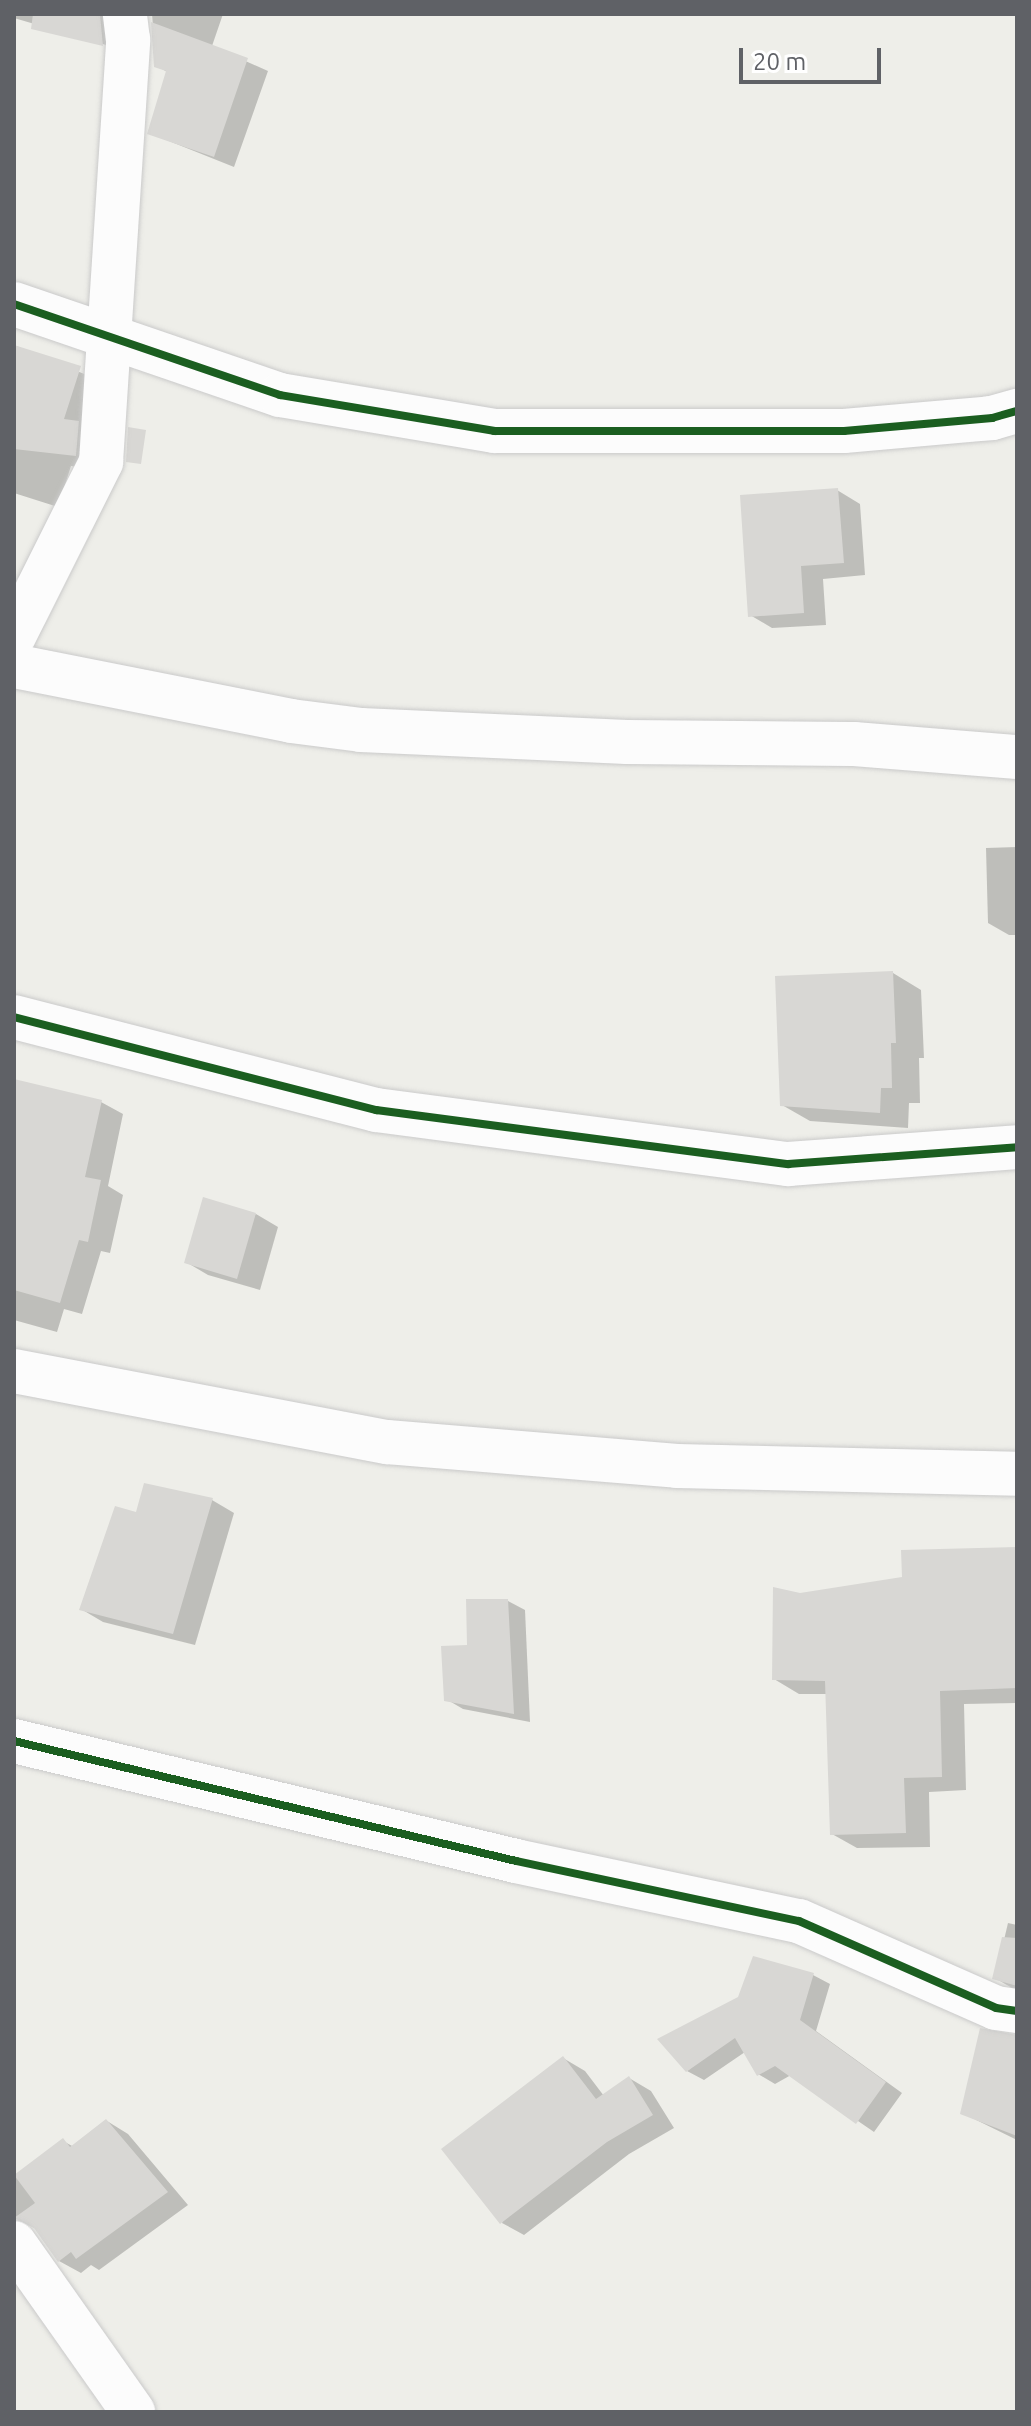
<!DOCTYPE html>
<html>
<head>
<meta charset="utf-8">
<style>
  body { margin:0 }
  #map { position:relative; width:1031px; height:2426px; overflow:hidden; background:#eeeee9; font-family:Ubuntu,sans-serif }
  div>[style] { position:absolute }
  .shadow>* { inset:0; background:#0003 }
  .building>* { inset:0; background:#d8d7d4 }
  .roads { filter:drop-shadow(0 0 2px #cacaca) drop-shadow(0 0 2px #cacaca) }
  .minor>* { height:44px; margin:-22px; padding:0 22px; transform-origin:22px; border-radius:22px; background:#fcfcfc }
  .cycleway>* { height:8px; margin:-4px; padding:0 4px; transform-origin:4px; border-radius:4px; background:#1b5e20 }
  span { translate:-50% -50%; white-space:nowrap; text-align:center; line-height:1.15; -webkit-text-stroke:6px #fff; paint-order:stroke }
  .frame { position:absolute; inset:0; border:16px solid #5f6166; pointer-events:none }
  .scale { position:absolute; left:739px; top:48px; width:142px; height:36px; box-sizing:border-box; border:4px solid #5f6166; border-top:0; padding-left:10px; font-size:24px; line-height:28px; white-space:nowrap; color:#5f6166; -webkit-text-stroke:6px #fff; paint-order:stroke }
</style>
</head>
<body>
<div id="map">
  <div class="shadow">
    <i style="clip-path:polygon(14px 14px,114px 14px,113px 47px,14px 18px)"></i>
    <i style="clip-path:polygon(152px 14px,223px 14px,212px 46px,268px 71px,234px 167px,149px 133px,167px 72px,156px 65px)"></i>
    <i style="clip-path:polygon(14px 345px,106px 383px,102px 470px,71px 466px,58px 507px,14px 493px)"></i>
    <i style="clip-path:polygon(837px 490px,860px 504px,865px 575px,823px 579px,826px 625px,772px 628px,750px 615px)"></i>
    <i style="clip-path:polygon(1017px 847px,1017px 935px,1009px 935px,988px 923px,986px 848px)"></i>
    <i style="clip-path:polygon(893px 973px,921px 990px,924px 1058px,919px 1058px,920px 1103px,909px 1103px,908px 1128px,810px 1121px,782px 1105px)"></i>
    <i style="clip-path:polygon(14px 1085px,101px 1102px,123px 1114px,108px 1186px,123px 1195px,110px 1253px,101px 1251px,82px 1314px,64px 1309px,57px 1332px,14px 1320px)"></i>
    <i style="clip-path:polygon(256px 1214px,278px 1227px,260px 1290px,208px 1275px,186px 1262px)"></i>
    <i style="clip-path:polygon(212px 1500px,234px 1513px,195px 1645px,103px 1622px,81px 1609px,138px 1515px)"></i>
    <i style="clip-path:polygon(1017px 1549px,1017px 1703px,964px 1704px,966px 1790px,929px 1792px,930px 1847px,857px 1848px,832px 1834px,828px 1694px,799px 1694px,774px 1679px,800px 1596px,904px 1578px)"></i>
    <i style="clip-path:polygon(508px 1601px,525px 1610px,530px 1722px,463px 1709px,446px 1699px,469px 1647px)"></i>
    <i style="clip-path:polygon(1008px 1923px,1017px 1925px,1017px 1991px,995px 1978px)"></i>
    <i style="clip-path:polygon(813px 1975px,830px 1984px,816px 2031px,902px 2093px,874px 2132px,791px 2075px,775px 2084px,758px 2074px,745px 2052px,704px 2080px,687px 2071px)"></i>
    <i style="clip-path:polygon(1017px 2035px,1017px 2140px,962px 2113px)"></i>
    <i style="clip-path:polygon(563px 2058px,585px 2071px,604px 2096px,629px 2078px,651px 2091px,674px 2128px,629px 2154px,524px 2235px,502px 2223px)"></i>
    <i style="clip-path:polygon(107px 2121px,128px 2134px,188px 2205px,99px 2270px,91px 2265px,81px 2273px,59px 2261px,38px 2230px,15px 2217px,14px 2177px,63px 2141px,74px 2147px)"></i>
  </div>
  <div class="building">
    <i style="clip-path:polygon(33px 14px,100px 14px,103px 46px,31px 29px)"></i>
    <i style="clip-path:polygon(151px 22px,248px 58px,214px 157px,147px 134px,166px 71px,154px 67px)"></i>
    <i style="clip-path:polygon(14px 345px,81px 366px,64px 419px,79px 421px,76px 456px,14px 449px)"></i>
    <i style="clip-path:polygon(128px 427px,146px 430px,141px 464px,126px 462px)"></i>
    <i style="clip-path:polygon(838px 488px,844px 563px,801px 566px,804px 613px,748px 617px,740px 495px)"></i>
    <i style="clip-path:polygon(893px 971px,896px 1043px,891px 1043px,892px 1088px,881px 1088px,880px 1113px,780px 1106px,775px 976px)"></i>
    <i style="clip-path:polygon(14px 1079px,102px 1100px,85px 1177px,101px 1180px,88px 1242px,79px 1240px,60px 1303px,14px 1290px)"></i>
    <i style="clip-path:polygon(203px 1197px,256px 1213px,237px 1279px,184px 1263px)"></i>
    <i style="clip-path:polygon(144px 1483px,213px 1498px,173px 1634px,79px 1610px,115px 1506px,136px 1512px)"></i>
    <i style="clip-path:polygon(1017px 1547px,1017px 1688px,940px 1691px,942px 1777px,904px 1778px,906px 1833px,830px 1835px,825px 1681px,772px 1680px,773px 1587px,800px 1593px,902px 1577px,901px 1550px)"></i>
    <i style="clip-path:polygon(466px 1599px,508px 1599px,514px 1714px,444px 1701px,441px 1646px,467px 1645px)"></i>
    <i style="clip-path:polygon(1002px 1937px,1017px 1938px,1017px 1986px,992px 1979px)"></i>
    <i style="clip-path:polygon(753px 1956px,814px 1973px,800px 2020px,886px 2082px,856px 2124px,775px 2066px,757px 2076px,735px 2038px,686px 2072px,657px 2039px,738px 1997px)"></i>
    <i style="clip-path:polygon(980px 2028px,1017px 2035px,1017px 2136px,960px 2114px)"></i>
    <i style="clip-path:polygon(563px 2056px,596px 2099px,629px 2076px,653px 2115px,607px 2142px,500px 2224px,441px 2149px)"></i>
    <i style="clip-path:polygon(106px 2119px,168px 2192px,76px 2259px,71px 2252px,58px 2262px,34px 2228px,14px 2218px,35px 2203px,14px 2175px,63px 2138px,70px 2147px)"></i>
  </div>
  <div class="roads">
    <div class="minor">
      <i style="left:14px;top:304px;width:281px;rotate:18.9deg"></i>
      <i style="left:280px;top:395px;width:217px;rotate:9.5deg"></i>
      <i style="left:494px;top:431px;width:350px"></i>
      <i style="left:844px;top:431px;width:149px;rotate:-5deg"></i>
      <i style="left:992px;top:418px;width:26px;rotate:-16deg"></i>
      <i style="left:14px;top:636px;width:195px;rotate:-63.4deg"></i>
      <i style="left:101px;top:462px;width:423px;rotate:-86.3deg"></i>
      <i style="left:128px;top:40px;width:26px;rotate:-97deg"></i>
      <i style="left:14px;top:666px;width:282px;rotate:11.2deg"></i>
      <i style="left:291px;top:721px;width:71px;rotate:7.3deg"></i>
      <i style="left:361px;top:730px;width:266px;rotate:2.6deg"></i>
      <i style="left:627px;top:742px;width:227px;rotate:0.5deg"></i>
      <i style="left:854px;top:744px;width:164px;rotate:4.6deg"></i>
      <i style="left:14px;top:1017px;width:374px;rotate:14.4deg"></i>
      <i style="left:376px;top:1110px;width:416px;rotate:7.5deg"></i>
      <i style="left:788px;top:1164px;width:230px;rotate:-4.2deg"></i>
      <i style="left:14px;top:1371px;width:380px;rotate:10.8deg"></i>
      <i style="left:387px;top:1442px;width:291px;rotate:4.7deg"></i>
      <i style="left:677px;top:1466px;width:340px;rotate:1.3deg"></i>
      <i style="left:14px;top:1741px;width:516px;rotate:13.44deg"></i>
      <i style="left:516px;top:1861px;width:289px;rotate:12deg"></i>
      <i style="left:799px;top:1921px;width:215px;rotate:23.8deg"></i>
      <i style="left:996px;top:2008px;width:21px;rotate:8deg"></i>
      <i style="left:14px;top:2243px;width:207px;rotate:54.8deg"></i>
    </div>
  </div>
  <div class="cycleway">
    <i style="left:14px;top:304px;width:281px;rotate:18.9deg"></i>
    <i style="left:280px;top:395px;width:217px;rotate:9.5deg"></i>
    <i style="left:494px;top:431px;width:350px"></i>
    <i style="left:844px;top:431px;width:149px;rotate:-5deg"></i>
    <i style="left:992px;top:418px;width:26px;rotate:-16deg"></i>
    <i style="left:14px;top:1017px;width:374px;rotate:14.4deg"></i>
    <i style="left:376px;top:1110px;width:416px;rotate:7.5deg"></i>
    <i style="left:788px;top:1164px;width:230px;rotate:-4.2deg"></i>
    <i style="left:14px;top:1741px;width:516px;rotate:13.44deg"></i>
    <i style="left:516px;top:1861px;width:289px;rotate:12deg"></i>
    <i style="left:799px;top:1921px;width:215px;rotate:23.8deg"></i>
    <i style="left:996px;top:2008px;width:21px;rotate:8deg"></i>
  </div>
  <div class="frame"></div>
  <div class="scale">20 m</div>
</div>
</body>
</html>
